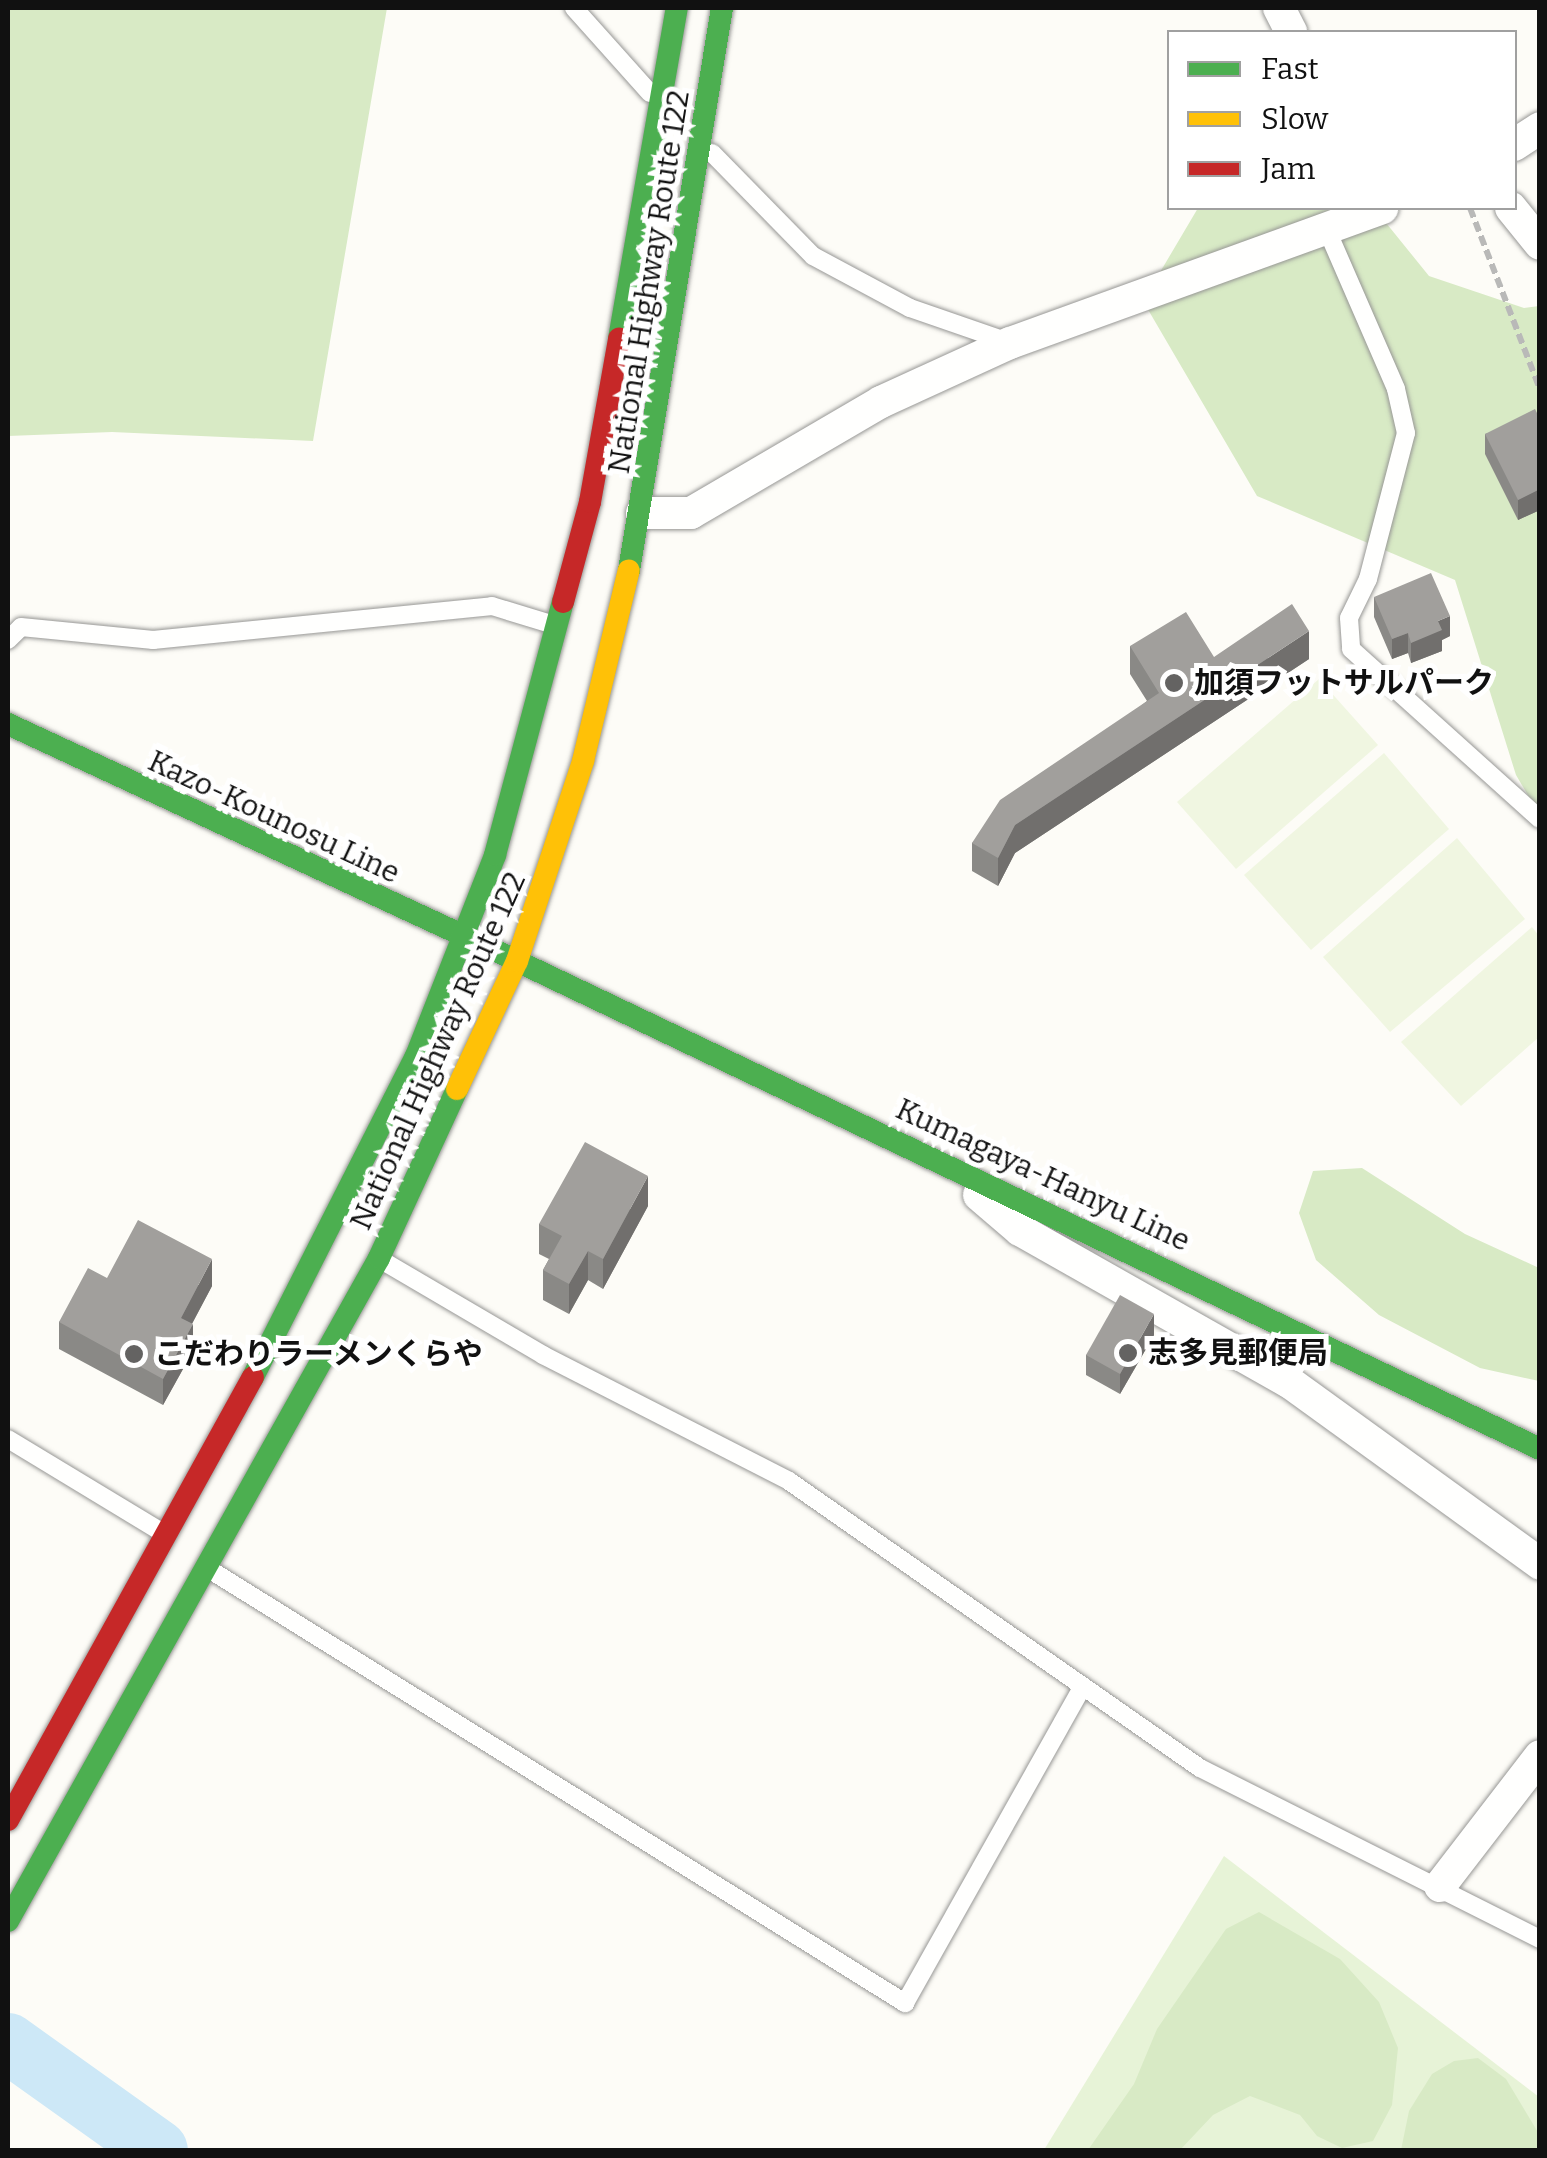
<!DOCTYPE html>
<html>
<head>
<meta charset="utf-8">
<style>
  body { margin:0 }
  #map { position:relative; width:1547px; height:2158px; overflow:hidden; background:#fdfcf7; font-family:Bitter,"Noto Sans JP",serif }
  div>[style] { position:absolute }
  .green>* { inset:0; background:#e7f3d7 }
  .forest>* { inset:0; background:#d8eac5 }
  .pitch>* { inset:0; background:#f0f6e1 }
  .river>* { height:60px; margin:-30px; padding:0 30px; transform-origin:30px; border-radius:30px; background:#cde8f7 }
  .path>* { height:6px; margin-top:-3px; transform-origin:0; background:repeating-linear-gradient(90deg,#b9b9b8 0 10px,transparent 0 15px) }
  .roads { filter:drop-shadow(0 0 2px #979795) drop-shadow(0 0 2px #979795) }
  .lane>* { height:18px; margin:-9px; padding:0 9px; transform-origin:9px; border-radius:9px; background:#fffffe }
  .street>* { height:32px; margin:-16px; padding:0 16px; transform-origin:16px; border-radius:16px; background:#fffffe }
  .fast>* { height:22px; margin:-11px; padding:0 11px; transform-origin:11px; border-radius:11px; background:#4caf50 }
  .slow>* { height:22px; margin:-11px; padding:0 11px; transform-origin:11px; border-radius:11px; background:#ffc107 }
  .jam>* { height:22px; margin:-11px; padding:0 11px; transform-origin:11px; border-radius:11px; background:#c62828 }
  .wall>* { inset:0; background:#8a8986 }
  .shaded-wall>* { inset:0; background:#716f6d }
  .building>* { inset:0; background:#a19f9c }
  .dots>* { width:28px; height:28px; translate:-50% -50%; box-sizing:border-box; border:5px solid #fff; border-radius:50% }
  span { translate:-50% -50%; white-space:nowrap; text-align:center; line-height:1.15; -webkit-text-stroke:10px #fff; paint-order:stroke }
  .street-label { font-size:30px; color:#111 }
  .poi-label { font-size:30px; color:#111; font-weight:700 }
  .left { translate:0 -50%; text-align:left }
  .frame { position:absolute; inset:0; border:10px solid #111; pointer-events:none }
  .legend { position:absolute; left:1167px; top:30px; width:350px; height:180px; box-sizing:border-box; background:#fff; border:2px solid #a0a0a0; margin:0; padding:12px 18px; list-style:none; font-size:30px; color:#111 }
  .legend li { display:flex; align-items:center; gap:20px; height:50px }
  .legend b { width:50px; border:2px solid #a0a0a0 }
</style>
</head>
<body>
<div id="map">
  <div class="green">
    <i style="clip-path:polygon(1224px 1856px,1539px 2097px,1539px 2150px,1044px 2150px)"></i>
  </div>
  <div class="forest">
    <i style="clip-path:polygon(8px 8px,387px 8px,313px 441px,112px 432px,8px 436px)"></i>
    <i style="clip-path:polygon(1198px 208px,1374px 208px,1429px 276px,1524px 308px,1539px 306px,1539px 814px,1516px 775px,1455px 580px,1257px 496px,1143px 301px)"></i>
    <i style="clip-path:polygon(1362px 1168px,1465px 1234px,1539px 1268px,1539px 1381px,1480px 1368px,1379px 1315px,1316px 1260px,1299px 1213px,1313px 1171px)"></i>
    <i style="clip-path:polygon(1259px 1912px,1340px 1959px,1379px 2002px,1398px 2048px,1392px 2105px,1373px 2141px,1342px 2148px,1317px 2136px,1300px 2115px,1250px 2096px,1213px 2115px,1180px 2150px,1088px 2150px,1134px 2084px,1157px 2029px,1226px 1929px)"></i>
    <i style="clip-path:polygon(1478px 2058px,1506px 2079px,1539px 2134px,1539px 2150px,1401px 2150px,1409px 2111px,1432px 2074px,1454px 2061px)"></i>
  </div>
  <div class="pitch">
    <i style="clip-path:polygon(1319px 679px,1378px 745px,1236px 869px,1177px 802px)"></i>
    <i style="clip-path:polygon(1384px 753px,1449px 829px,1311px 950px,1244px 875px)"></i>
    <i style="clip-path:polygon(1457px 838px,1525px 919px,1390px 1032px,1323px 957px)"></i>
    <i style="clip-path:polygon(1532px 927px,1539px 936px,1539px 1037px,1461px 1106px,1401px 1042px)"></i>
  </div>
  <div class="river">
    <i style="left:8px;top:2043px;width:184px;rotate:35.5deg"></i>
  </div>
  <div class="path">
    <i style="left:1470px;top:208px;width:194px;rotate:68.9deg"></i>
  </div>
  <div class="roads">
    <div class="lane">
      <i style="left:574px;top:8px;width:114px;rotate:48.2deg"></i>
      <i style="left:712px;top:153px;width:144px;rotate:45.6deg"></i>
      <i style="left:813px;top:256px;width:110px;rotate:28.2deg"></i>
      <i style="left:910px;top:308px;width:104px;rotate:19.1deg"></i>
      <i style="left:1327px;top:230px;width:173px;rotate:66.5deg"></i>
      <i style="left:1396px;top:389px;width:45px;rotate:77.2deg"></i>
      <i style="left:1406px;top:433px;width:151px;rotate:104.6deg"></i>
      <i style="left:1368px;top:579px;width:43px;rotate:116deg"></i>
      <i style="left:1349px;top:618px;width:31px;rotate:86deg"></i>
      <i style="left:1351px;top:649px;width:254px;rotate:42deg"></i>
      <i style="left:8px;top:640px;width:18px;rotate:-45deg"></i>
      <i style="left:21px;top:627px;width:133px;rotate:5.6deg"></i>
      <i style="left:153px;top:640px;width:341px;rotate:-5.7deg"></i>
      <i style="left:492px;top:606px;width:62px;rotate:17deg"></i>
      <i style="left:383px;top:1261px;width:186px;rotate:30.4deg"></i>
      <i style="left:543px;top:1355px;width:276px;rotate:27.1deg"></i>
      <i style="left:789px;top:1481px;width:501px;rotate:34.93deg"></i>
      <i style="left:1200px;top:1768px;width:381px;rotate:26.7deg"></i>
      <i style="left:8px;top:1439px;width:184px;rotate:31.2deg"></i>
      <i style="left:212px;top:1571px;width:817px;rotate:31.94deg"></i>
      <i style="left:905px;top:2003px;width:359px;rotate:-60.7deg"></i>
    </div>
    <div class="street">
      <i style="left:1279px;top:8px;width:27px;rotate:63deg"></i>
      <i style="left:1514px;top:145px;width:31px;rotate:-33deg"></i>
      <i style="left:1511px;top:208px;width:46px;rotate:51.1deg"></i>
      <i style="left:642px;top:513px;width:49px"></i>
      <i style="left:691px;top:513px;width:220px;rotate:-30.3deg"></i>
      <i style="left:881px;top:402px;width:142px;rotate:-24.6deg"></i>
      <i style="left:1010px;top:343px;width:396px;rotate:-19.9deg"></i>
      <i style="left:979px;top:1195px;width:54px;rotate:40.5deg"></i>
      <i style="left:1020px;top:1230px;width:309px;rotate:29.5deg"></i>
      <i style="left:1289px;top:1382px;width:310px;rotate:35.9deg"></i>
      <i style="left:1440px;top:1886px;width:164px;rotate:-52.4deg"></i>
    </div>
    <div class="fast">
      <i style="left:619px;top:339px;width:336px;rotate:-80.1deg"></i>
      <i style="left:629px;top:570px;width:570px;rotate:-80.6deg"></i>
      <i style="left:8px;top:724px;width:548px;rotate:24.93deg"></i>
      <i style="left:517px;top:961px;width:1133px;rotate:25.5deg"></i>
      <i style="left:253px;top:1377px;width:360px;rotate:-63.1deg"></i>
      <i style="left:416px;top:1056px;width:216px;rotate:-68.5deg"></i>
      <i style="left:495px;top:855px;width:262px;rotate:-75deg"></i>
      <i style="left:8px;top:1921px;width:760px;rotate:-60.77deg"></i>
      <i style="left:379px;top:1258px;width:186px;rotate:-65.2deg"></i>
    </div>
    <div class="slow">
      <i style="left:457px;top:1089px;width:141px;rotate:-64.9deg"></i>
      <i style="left:517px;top:961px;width:211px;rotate:-71.7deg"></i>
      <i style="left:583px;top:761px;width:196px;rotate:-76.5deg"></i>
    </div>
    <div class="jam">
      <i style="left:563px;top:602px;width:104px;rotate:-74.9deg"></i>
      <i style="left:590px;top:502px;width:166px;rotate:-79.9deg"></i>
      <i style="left:8px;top:1820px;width:506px;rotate:-61.06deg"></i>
    </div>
  </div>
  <div class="wall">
    <i style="clip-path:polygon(1540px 419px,1540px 510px,1518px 520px,1485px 454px,1485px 434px)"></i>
    <i style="clip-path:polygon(1374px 597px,1450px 636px,1442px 640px,1442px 651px,1411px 663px,1408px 653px,1392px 659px,1374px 617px)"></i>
    <i style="clip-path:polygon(1130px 646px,1214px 657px,1309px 659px,1015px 853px,998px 886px,972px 871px,972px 843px,1147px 701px,1130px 674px)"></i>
    <i style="clip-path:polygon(648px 1206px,603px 1289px,588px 1280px,569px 1314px,543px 1300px,543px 1270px,549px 1259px,539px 1254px,539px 1224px)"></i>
    <i style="clip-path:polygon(107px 1278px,212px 1286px,192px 1324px,193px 1351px,163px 1405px,59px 1349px,59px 1322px)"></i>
    <i style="clip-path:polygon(1154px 1335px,1120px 1394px,1086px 1375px,1086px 1355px)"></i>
  </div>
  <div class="shaded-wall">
    <i style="clip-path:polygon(1540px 489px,1540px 510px,1518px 520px,1518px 500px)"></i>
    <i style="clip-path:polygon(1450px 616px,1450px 636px,1442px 640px,1442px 651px,1411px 663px,1411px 643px,1438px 621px)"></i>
    <i style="clip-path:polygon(1309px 631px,1309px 659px,1015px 853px,998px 886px,998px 858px,1015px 825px)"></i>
    <i style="clip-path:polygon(1408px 633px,1408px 653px,1392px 659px,1392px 639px)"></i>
    <i style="clip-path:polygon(648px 1176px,648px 1206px,603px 1289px,603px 1259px)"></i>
    <i style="clip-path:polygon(588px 1251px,588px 1280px,569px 1314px,569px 1284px)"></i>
    <i style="clip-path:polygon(212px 1259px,212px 1286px,181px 1344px,181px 1318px)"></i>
    <i style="clip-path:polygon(1154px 1314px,1154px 1335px,1120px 1394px,1120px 1374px)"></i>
    <i style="clip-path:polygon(193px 1324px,193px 1351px,163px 1405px,163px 1379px)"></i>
  </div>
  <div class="building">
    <i style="clip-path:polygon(1535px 409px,1540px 419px,1540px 489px,1518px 500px,1485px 434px)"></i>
    <i style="clip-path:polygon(1431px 573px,1450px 616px,1438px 621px,1442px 630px,1411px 643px,1408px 633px,1392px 639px,1374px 597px)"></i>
    <i style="clip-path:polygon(1292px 604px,1309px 631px,1015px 825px,998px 858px,972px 843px,1000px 800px,1159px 693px,1130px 646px,1186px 612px,1214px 657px)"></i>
    <i style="clip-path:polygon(585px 1142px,648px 1176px,603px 1259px,588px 1251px,569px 1284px,543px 1270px,562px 1236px,539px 1224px)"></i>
    <i style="clip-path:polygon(138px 1220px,212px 1259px,181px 1318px,193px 1324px,163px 1379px,59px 1322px,88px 1268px,107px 1278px)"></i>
    <i style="clip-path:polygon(1120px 1295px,1154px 1314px,1120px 1374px,1086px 1355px)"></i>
  </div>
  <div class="dots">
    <i style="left:1174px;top:683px;background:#646362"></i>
    <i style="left:1128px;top:1353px;background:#646362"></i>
    <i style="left:134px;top:1354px;background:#646362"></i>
  </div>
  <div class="street-label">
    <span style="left:649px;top:282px;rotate:-81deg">National Highway Route 122</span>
    <span style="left:274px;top:817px;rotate:25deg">Kazo-Kounosu Line</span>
    <span style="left:438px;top:1051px;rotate:-66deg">National Highway Route 122</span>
    <span style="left:1043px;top:1175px;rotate:25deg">Kumagaya-Hanyu Line</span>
  </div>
  <div class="poi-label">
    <span class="left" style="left:1194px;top:683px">加須フットサルパーク</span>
    <span class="left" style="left:1148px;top:1353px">志多見郵便局</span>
    <span class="left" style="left:154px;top:1354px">こだわりラーメンくらや</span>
  </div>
  <div class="frame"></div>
  <ul class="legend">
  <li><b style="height:12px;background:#4caf50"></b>Fast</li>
  <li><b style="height:12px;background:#ffc107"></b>Slow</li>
  <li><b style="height:12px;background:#c62828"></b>Jam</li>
  </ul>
</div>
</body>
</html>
